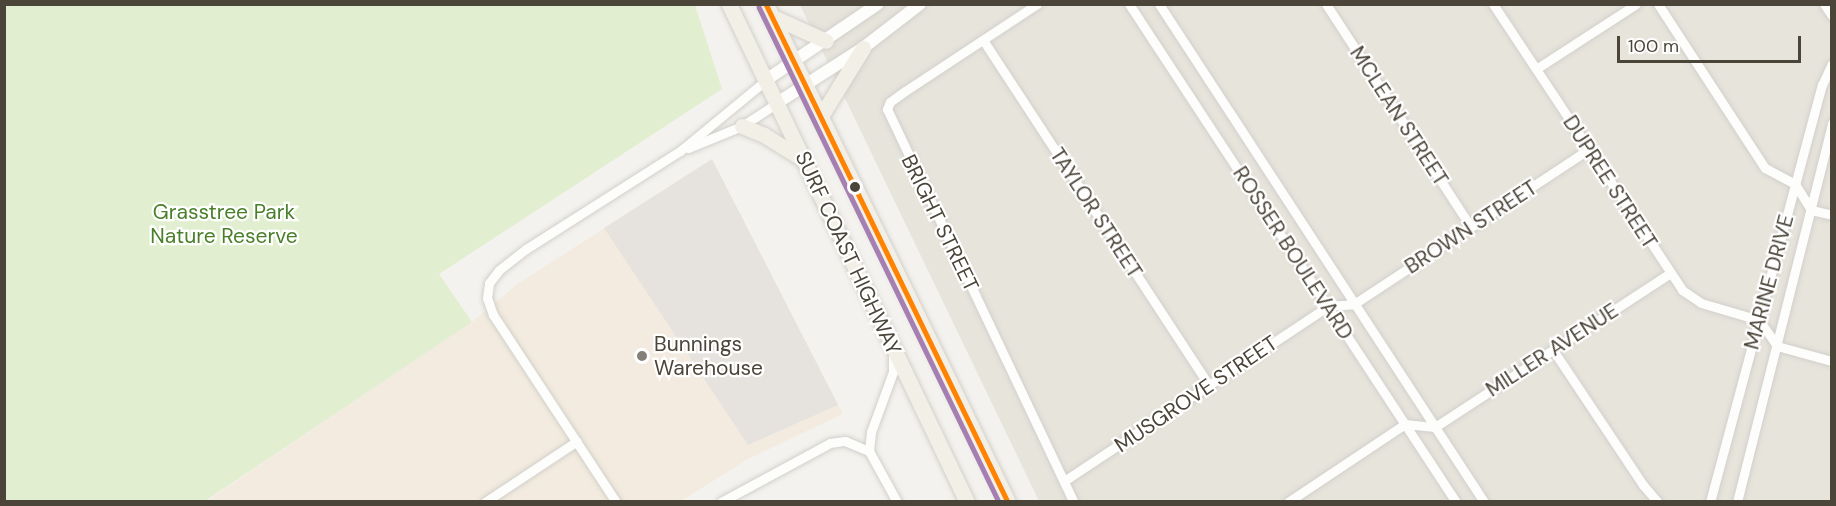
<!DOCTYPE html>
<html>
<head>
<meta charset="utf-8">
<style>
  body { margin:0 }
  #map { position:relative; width:1836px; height:506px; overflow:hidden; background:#f4f2ee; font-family:"DM Sans",sans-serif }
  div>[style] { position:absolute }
  .residential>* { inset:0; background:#e7e4dc }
  .commercial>* { inset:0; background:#f3ebdf }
  .green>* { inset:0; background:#e1eecf }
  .parking>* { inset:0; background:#e6e3df }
  .roads { filter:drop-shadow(0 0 2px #d2d0cb) drop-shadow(0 0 2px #d2d0cb) }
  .minor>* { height:9px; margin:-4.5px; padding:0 4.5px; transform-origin:4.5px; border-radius:4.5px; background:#fdfdfc }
  .tertiary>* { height:12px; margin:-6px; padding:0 6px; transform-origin:6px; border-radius:6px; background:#fdfdfc }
  .primary>* { height:15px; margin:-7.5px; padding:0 7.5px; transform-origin:7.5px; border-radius:7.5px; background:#f2efe6 }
  .bus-1>* { height:4.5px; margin:-2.25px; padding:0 2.25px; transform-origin:2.25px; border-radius:2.25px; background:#ff8200 }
  .bus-2>* { height:4.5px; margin:-2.25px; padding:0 2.25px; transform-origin:2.25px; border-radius:2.25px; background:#a57fb2 }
  .dots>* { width:16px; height:16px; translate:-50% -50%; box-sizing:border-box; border:3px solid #fff; border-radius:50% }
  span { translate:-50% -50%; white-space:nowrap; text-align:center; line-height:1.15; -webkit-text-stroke:4.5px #fff; paint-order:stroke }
  .street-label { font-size:21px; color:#4b4439 }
  .park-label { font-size:21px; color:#4a7f2a }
  .poi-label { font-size:21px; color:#4b4439 }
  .left { translate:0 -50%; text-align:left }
  .frame { position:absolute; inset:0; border:6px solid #4b4439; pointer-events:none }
  .scale { position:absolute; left:1617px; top:36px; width:184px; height:27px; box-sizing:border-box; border:3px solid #4b4439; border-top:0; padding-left:8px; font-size:18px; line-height:21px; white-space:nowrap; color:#4b4439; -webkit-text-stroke:4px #fff; paint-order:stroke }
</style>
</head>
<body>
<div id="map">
  <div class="residential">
    <i style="clip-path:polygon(800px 5px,1831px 5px,1831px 501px,1039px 501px)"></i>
  </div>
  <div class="commercial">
    <i style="clip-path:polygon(712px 159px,843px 414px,748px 459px,681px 501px,205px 502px,472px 322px,516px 285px)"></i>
  </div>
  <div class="green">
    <i style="clip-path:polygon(4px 5px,695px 5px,722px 89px,439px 274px,472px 322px,205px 501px,5px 501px)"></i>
  </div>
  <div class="parking">
    <i style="clip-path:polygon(712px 159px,838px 405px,748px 445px,604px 228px)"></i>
  </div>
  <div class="roads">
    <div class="minor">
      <i style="left:1037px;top:4px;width:158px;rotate:146.6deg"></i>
      <i style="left:905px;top:91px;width:19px;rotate:144deg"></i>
      <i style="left:890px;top:102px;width:8px;rotate:113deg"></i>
      <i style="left:887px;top:109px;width:435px;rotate:64.6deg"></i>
      <i style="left:1129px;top:4px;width:596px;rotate:56.71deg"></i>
      <i style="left:1159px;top:4px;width:595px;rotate:56.87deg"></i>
      <i style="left:1326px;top:4px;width:266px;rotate:57deg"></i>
      <i style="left:1493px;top:4px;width:343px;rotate:56.5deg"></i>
      <i style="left:1682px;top:290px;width:23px;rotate:34deg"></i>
      <i style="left:1701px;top:303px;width:60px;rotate:16.3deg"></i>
      <i style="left:1759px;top:320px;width:32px;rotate:55deg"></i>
      <i style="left:1777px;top:346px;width:57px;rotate:15.3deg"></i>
      <i style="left:1658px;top:4px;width:196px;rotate:56.9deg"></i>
      <i style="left:1765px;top:168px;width:34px;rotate:28deg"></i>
      <i style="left:1795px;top:184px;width:31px;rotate:58deg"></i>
      <i style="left:1811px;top:210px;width:22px;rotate:13deg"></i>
      <i style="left:1824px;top:4px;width:14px;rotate:56deg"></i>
      <i style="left:983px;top:40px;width:412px;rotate:56.8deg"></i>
      <i style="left:1536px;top:69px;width:119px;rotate:-33deg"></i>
      <i style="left:688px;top:148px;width:58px;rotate:-22.2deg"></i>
      <i style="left:742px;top:126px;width:42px;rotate:-33.3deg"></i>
      <i style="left:1553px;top:350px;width:162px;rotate:56.3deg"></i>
      <i style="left:1643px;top:485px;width:23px;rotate:49deg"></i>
      <i style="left:869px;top:451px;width:19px;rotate:-84deg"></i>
      <i style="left:871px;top:432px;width:64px;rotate:-69.9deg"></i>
      <i style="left:893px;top:372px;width:20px;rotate:-90deg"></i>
      <i style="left:1064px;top:481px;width:317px;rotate:-33.5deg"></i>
      <i style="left:1328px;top:306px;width:26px;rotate:-4deg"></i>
      <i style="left:1354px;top:304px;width:282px;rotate:-33.4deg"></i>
      <i style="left:485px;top:502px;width:110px;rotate:-33.5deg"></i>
      <i style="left:616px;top:502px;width:224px;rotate:-123.3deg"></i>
      <i style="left:493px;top:315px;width:18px;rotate:-109deg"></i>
      <i style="left:487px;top:298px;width:15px;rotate:-82deg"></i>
      <i style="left:489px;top:283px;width:16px;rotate:-52deg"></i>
      <i style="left:499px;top:270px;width:34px;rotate:-38deg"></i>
      <i style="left:526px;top:249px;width:183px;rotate:-32.5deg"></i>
      <i style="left:680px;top:151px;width:112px;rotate:-39.5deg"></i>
      <i style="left:721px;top:502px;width:124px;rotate:-28.4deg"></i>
      <i style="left:830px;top:443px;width:15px;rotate:-8deg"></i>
      <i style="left:845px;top:441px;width:26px;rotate:23deg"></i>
      <i style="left:869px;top:451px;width:58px;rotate:61.2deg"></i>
      <i style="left:1288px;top:502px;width:141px;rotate:-33.7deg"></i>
      <i style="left:1405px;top:424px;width:30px;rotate:6deg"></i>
      <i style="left:1435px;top:427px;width:281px;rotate:-33.2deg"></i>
      <i style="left:1710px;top:502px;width:432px;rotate:-75deg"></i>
      <i style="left:1822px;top:85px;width:23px;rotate:-65deg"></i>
      <i style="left:1737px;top:502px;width:391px;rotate:-75.9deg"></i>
    </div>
    <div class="tertiary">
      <i style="left:766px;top:80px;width:135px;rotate:-34.2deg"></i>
      <i style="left:777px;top:103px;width:102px;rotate:-32.6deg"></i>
      <i style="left:863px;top:48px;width:72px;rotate:-37.7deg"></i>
    </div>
    <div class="primary">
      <i style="left:729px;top:4px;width:552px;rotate:64.46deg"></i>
      <i style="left:766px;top:4px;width:554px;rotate:64.08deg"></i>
      <i style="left:771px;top:16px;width:60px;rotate:24.4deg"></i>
      <i style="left:821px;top:116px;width:80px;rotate:-58.3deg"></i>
      <i style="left:742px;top:126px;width:24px;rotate:22deg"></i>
      <i style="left:764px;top:135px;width:47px;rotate:32deg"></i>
    </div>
  </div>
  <div class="bus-1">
    <i style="left:766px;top:4px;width:554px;rotate:64.08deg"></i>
  </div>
  <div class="bus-2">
    <i style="left:759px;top:7px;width:550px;rotate:64.13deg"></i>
  </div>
  <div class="dots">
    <i style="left:855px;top:187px;background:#4b4439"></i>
    <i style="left:642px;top:356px;background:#868178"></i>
  </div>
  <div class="street-label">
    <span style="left:1399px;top:116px;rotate:57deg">MCLEAN STREET</span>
    <span style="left:1610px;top:182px;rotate:57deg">DUPREE STREET</span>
    <span style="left:1096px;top:213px;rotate:57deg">TAYLOR STREET</span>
    <span style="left:940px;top:223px;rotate:64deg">BRIGHT STREET</span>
    <span style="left:1471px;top:227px;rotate:-33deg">BROWN STREET</span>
    <span style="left:848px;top:253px;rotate:65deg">SURF COAST HIGHWAY</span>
    <span style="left:1293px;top:253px;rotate:57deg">ROSSER BOULEVARD</span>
    <span style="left:1769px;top:282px;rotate:-75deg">MARINE DRIVE</span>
    <span style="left:1552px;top:350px;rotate:-33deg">MILLER AVENUE</span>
    <span style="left:1196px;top:394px;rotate:-34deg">MUSGROVE STREET</span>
  </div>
  <div class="park-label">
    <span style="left:224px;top:224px">Grasstree Park<br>Nature Reserve</span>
  </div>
  <div class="poi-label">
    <span class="left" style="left:654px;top:356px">Bunnings<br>Warehouse</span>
  </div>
  <div class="frame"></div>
  <div class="scale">100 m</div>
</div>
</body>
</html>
